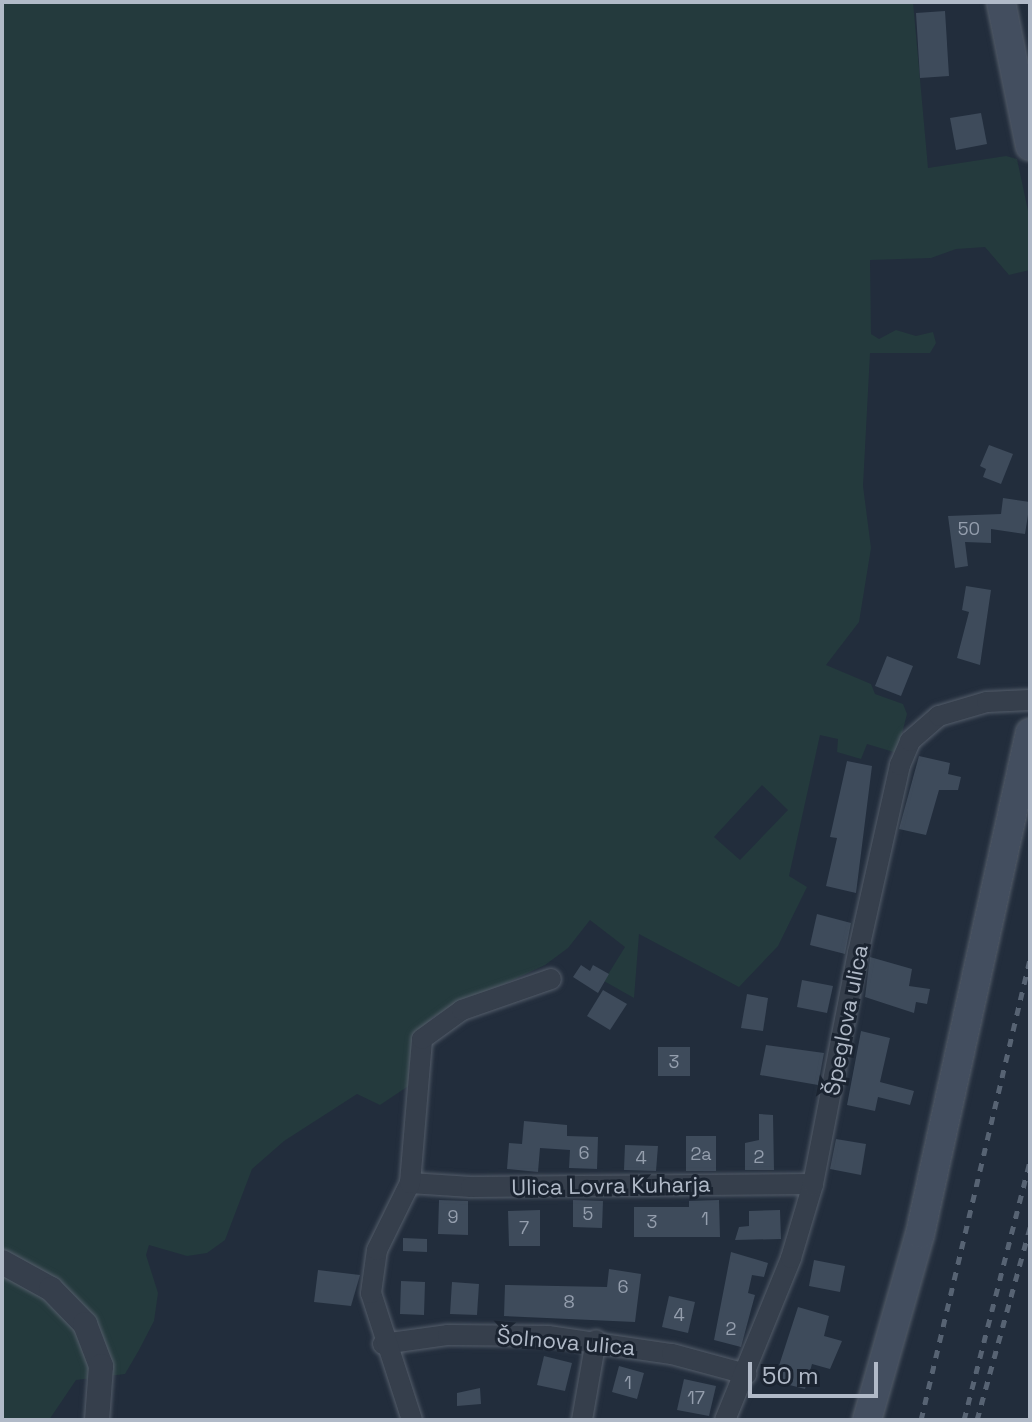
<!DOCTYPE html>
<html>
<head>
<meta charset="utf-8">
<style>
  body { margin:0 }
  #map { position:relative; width:1032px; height:1422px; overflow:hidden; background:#222d3c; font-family:"Space Grotesk",sans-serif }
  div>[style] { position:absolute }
  .green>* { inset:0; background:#243a3d }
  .building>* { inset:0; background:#3e4b5b }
  .roads { filter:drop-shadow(0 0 2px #545d6a) drop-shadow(0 0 2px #545d6a) }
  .minor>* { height:20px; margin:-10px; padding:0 10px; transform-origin:10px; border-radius:10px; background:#363f4c }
  .tertiary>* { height:24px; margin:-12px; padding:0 12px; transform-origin:12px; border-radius:12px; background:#363f4c }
  .secondary>* { height:28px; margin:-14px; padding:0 14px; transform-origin:14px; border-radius:14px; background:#434e5f }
  .rail>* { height:5px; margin-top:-2.5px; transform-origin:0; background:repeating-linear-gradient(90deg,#576373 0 8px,transparent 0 16px) }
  span { translate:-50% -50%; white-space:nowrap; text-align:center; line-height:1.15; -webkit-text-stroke:6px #1b2431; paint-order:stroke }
  .number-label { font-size:18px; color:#949ead }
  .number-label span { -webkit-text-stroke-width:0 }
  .street-label { font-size:22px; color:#b1bac8 }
  .frame { position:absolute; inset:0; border:4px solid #b1bac8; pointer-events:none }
  .scale { position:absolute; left:748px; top:1362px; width:130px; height:36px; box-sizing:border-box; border:4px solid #b1bac8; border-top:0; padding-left:10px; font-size:24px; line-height:28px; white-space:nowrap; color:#b1bac8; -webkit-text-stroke:6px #1b2431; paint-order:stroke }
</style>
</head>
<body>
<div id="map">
  <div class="green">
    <i style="clip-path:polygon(evenodd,2px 2px,913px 2px,928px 168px,1006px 156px,1017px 159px,1030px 220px,1030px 270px,1009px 275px,985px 247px,956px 249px,931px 258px,870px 260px,871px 334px,879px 339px,896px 330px,916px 336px,933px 332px,936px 343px,930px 353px,870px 353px,863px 486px,871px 548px,859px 622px,826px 665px,871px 684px,875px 694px,903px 704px,907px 714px,897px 753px,867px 744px,861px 759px,837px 752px,838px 739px,820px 735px,789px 876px,807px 887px,778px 946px,739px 987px,639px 934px,634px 998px,604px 981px,625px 947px,590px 920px,568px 948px,545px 965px,433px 1017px,416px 1038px,410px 1085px,380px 1105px,357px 1094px,284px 1141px,252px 1169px,225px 1240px,207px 1253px,187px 1256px,149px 1245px,146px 1255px,158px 1293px,154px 1321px,139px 1350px,125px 1374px,76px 1380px,49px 1420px,2px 1420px,2px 2px,762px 785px,788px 810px,740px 860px,714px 837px,762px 785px)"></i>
  </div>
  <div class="building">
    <i style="clip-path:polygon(945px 11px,949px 76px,920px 78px,916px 13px)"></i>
    <i style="clip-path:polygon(981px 113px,987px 144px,956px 150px,950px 118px)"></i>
    <i style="clip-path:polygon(989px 445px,1013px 454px,1001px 484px,983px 477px,986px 469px,980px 466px)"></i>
    <i style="clip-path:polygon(1003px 498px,1030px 502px,1025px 534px,991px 529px,991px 543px,965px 542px,968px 566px,955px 568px,948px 516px,1001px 514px)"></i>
    <i style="clip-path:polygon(966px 586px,991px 590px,980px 665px,957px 658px,969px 612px,962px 610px)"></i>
    <i style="clip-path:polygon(887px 656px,913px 666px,901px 696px,875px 686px)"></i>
    <i style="clip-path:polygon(919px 756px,950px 763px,948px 774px,961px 777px,958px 790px,939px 790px,926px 835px,899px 829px)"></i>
    <i style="clip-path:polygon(847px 761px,872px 766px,856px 893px,826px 886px,837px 838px,830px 837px)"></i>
    <i style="clip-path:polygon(817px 914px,851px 923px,845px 954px,810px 945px)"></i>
    <i style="clip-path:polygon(870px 957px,912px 969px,909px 986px,930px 989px,927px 1004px,916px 1002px,914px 1013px,865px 997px)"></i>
    <i style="clip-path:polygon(581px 965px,590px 971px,593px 965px,609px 974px,598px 993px,573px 977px)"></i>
    <i style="clip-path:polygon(802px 980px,833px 986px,827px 1013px,797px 1007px)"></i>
    <i style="clip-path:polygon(603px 990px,627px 1004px,610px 1030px,587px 1016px)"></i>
    <i style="clip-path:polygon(747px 994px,768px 998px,763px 1031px,741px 1028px)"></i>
    <i style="clip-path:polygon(861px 1031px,890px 1038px,880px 1082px,914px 1091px,910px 1105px,878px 1097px,875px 1111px,847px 1105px)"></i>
    <i style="clip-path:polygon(766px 1045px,824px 1053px,818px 1085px,760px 1075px)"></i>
    <i style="clip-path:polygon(658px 1047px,690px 1047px,690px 1076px,658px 1076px)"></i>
    <i style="clip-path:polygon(759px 1114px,773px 1115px,774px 1170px,745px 1170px,745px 1143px,759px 1140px)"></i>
    <i style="clip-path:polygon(524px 1121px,567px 1125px,567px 1136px,598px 1137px,597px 1169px,569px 1168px,570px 1150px,540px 1148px,538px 1172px,507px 1169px,509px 1143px,522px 1144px)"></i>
    <i style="clip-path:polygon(686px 1136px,716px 1136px,716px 1171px,686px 1171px)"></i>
    <i style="clip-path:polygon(836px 1139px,866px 1144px,861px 1175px,830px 1169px)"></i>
    <i style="clip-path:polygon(625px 1145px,658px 1146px,656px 1171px,624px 1170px)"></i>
    <i style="clip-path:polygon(439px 1200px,468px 1201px,468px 1235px,438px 1234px)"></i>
    <i style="clip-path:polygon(573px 1200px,603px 1201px,602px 1228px,573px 1227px)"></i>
    <i style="clip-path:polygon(719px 1200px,720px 1237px,634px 1237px,634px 1207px,689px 1207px,689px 1201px)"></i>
    <i style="clip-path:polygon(540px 1210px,540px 1246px,509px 1246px,508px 1211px)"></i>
    <i style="clip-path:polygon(780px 1210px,781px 1239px,735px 1240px,739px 1227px,749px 1226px,749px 1211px)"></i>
    <i style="clip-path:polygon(403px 1238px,427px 1239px,427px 1252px,403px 1251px)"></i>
    <i style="clip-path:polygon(731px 1252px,768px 1263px,764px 1277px,752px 1275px,748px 1293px,755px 1295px,741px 1347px,714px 1340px)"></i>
    <i style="clip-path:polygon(814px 1260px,845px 1266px,840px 1292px,809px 1286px)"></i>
    <i style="clip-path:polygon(609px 1269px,641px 1274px,635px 1322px,504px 1316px,505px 1285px,607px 1287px)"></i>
    <i style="clip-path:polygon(318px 1270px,360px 1275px,351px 1306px,314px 1302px)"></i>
    <i style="clip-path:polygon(401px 1281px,425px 1282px,424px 1315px,400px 1314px)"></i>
    <i style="clip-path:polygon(452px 1282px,479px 1284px,477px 1315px,450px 1314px)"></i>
    <i style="clip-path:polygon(669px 1296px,695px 1302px,688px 1333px,662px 1327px)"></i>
    <i style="clip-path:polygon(798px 1307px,829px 1316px,824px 1336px,842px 1341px,830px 1369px,812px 1364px,805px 1389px,774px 1381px)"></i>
    <i style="clip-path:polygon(544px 1356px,572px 1363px,565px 1391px,537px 1385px)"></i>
    <i style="clip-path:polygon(619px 1366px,644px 1373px,637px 1399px,612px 1392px)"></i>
    <i style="clip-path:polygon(684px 1379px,716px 1386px,709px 1416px,677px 1410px)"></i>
    <i style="clip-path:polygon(480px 1388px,481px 1404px,457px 1406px,457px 1393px)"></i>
  </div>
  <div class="roads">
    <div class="minor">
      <i style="left:410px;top:1183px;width:61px;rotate:3.8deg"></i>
      <i style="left:471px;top:1187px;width:342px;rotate:-0.5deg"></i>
      <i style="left:383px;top:1344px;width:66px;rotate:-7.9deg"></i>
      <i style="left:448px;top:1335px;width:100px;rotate:0.6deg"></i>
      <i style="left:548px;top:1336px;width:125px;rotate:8.3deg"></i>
      <i style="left:672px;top:1354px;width:77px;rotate:15.1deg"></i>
      <i style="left:412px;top:1420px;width:133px;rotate:-107.9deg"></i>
      <i style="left:371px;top:1293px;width:43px;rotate:-82.1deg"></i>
      <i style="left:377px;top:1250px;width:75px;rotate:-63.8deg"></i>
      <i style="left:410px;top:1183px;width:144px;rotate:-85.2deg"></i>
      <i style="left:422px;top:1039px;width:49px;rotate:-35.9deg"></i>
      <i style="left:462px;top:1010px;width:94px;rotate:-19.2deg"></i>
      <i style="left:582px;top:1420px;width:81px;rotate:-80.1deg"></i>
      <i style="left:725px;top:1420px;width:175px;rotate:-67.8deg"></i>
      <i style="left:791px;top:1258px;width:77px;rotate:-73.4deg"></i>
      <i style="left:813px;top:1184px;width:235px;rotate:-79deg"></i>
      <i style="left:858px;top:953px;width:193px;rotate:-77.4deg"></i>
      <i style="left:900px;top:765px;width:26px;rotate:-67deg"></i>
      <i style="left:910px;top:741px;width:38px;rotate:-41deg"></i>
      <i style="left:939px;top:716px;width:50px;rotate:-16.3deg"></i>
      <i style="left:987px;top:702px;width:43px;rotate:-2.7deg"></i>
    </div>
    <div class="tertiary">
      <i style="left:2px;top:1262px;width:56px;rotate:28.9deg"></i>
      <i style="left:51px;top:1289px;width:49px;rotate:45.8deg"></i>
      <i style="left:85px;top:1324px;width:45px;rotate:69.1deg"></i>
      <i style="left:101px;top:1366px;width:54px;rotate:94.2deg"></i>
    </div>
    <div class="secondary">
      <i style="left:1001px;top:2px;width:147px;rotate:78.6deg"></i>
      <i style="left:867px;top:1420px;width:193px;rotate:-74.1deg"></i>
      <i style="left:920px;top:1234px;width:513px;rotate:-77.62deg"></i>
    </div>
  </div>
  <div class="rail">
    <i style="left:921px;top:1420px;width:474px;rotate:-76.7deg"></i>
    <i style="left:964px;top:1420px;width:266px;rotate:-75.7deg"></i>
    <i style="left:977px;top:1420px;width:200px;rotate:-74.6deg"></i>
  </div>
  <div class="number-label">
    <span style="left:969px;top:529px">50</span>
    <span style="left:674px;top:1062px">3</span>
    <span style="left:584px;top:1153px">6</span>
    <span style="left:701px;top:1154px">2a</span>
    <span style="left:759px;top:1157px">2</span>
    <span style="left:641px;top:1158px">4</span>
    <span style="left:588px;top:1214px">5</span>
    <span style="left:453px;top:1217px">9</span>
    <span style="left:705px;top:1219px">1</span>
    <span style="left:652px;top:1222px">3</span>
    <span style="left:524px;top:1228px">7</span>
    <span style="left:623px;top:1287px">6</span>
    <span style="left:569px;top:1302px">8</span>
    <span style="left:679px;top:1315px">4</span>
    <span style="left:731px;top:1329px">2</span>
    <span style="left:628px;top:1383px">1</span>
    <span style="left:696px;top:1398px">17</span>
  </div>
  <div class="street-label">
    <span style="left:846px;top:1020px;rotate:-79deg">Špeglova ulica</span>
    <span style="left:611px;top:1186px;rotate:-1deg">Ulica Lovra Kuharja</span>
    <span style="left:566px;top:1342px;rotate:5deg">Šolnova ulica</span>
  </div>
  <div class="frame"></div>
  <div class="scale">50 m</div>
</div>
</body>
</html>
